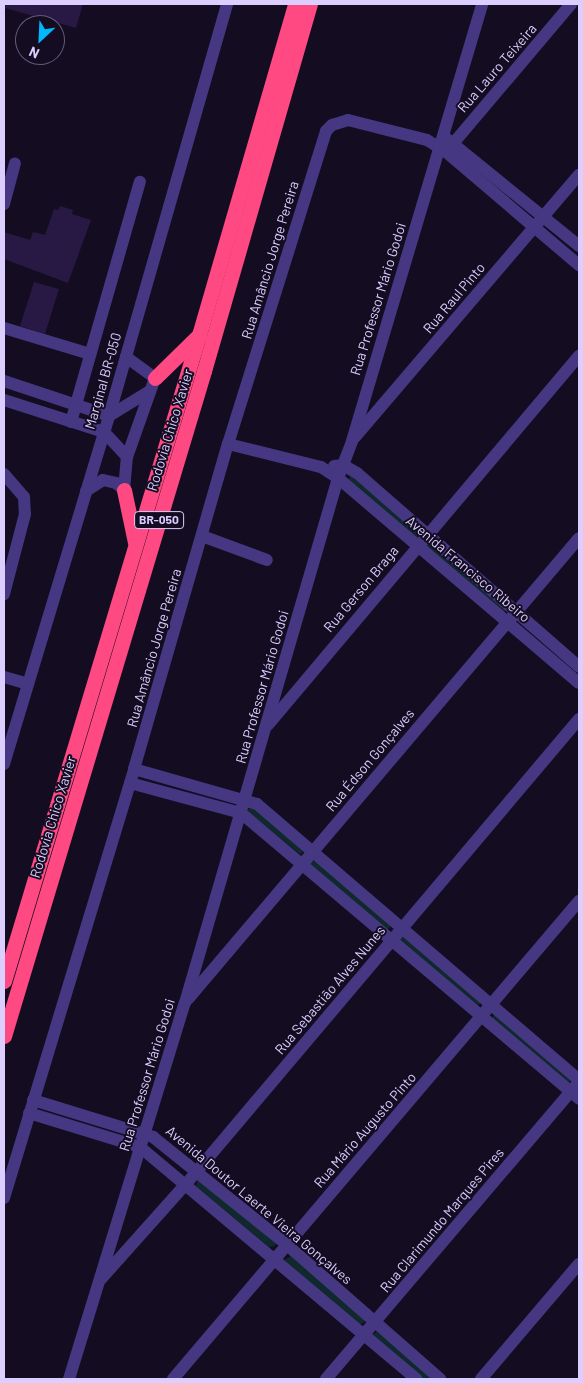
<!DOCTYPE html>
<html>
<head>
<meta charset="utf-8">
<style>
  body { margin:0 }
  #map { position:relative; width:583px; height:1383px; overflow:hidden; background:#140d22; font-family:Barlow,sans-serif }
  div>[style] { position:absolute }
  .green>* { inset:0; background:#10292c }
  .building>* { inset:0; background:#281844 }
  .minor>* { height:12px; margin:-6px; padding:0 6px; transform-origin:6px; border-radius:6px; background:#463782 }
  .highway>* { height:15px; margin:-7.5px; padding:0 7.5px; transform-origin:7.5px; border-radius:7.5px; background:#ff4982 }
  span { translate:-50% -50%; white-space:nowrap; text-align:center; line-height:1.15; -webkit-text-stroke:4px #140d22; paint-order:stroke }
  .shield-label span { padding:1px 4px; background:#140d22; border:1px solid; border-radius:4px; -webkit-text-stroke-width:0 }
  .shield-label { font-size:12px; color:#dcceff; font-weight:700 }
  .street-label { font-size:14px; color:#dcceff }
  .frame { position:absolute; inset:0; border:5px solid #dcceff; pointer-events:none }
  .north { position:absolute; left:15px; top:15px; width:50px; height:50px; box-sizing:border-box; background:#140d22; border:1px solid #645a7a; border-radius:50%; rotate:205deg; font-size:14px; font-weight:700; line-height:20px; text-align:center; color:#dcceff }
  .north::after { content:''; display:block; margin:auto; width:18px; height:22px; background:#00b7f9; clip-path:polygon(50% 0,100% 100%,50% 72%,0 100%) }
</style>
</head>
<body>
<div id="map">
  <div class="green">
    <i style="clip-path:polygon(351px 476px,420px 534px,419px 537px,416px 538px,348px 480px)"></i>
    <i style="clip-path:polygon(429px 543px,506px 610px,503px 612px,426px 545px)"></i>
    <i style="clip-path:polygon(251px 806px,303px 850px,302px 853px,300px 854px,247px 811px)"></i>
    <i style="clip-path:polygon(316px 861px,390px 925px,390px 928px,387px 929px,311px 868px,310px 862px)"></i>
    <i style="clip-path:polygon(403px 937px,480px 1001px,480px 1004px,477px 1005px,401px 944px,400px 938px)"></i>
    <i style="clip-path:polygon(495px 1014px,571px 1081px,568px 1083px,491px 1019px)"></i>
    <i style="clip-path:polygon(198px 1179px,276px 1243px,275px 1246px,269px 1247px,196px 1186px)"></i>
    <i style="clip-path:polygon(291px 1256px,365px 1319px,364px 1323px,358px 1324px,284px 1260px)"></i>
    <i style="clip-path:polygon(377px 1332px,436px 1379px,422px 1379px,374px 1339px,373px 1334px)"></i>
  </div>
  <div class="building">
    <i style="clip-path:polygon(6px 4px,83px 4px,76px 28px,5px 8px)"></i>
    <i style="clip-path:polygon(60px 206px,73px 210px,72px 214px,91px 220px,68px 283px,4px 259px,4px 232px,30px 240px,33px 232px,45px 235px,54px 209px,58px 210px)"></i>
    <i style="clip-path:polygon(34px 282px,59px 289px,45px 334px,20px 326px)"></i>
  </div>
  <div class="minor">
    <i style="left:447px;top:139px;width:170px;rotate:39deg"></i>
    <i style="left:446px;top:152px;width:194px;rotate:-49.8deg"></i>
    <i style="left:4px;top:204px;width:42px;rotate:-75deg"></i>
    <i style="left:4px;top:328px;width:90px;rotate:16.8deg"></i>
    <i style="left:4px;top:381px;width:111px;rotate:18.4deg"></i>
    <i style="left:109px;top:416px;width:48px;rotate:-31.4deg"></i>
    <i style="left:4px;top:400px;width:105px;rotate:17.7deg"></i>
    <i style="left:104px;top:432px;width:34px;rotate:47deg"></i>
    <i style="left:71px;top:422px;width:250px;rotate:-74deg"></i>
    <i style="left:355px;top:437px;width:345px;rotate:-49.5deg"></i>
    <i style="left:228px;top:444px;width:96px;rotate:13.9deg"></i>
    <i style="left:321px;top:467px;width:20px;rotate:33deg"></i>
    <i style="left:338px;top:478px;width:316px;rotate:40.4deg"></i>
    <i style="left:334px;top:466px;width:9px;rotate:-6deg"></i>
    <i style="left:343px;top:465px;width:16px;rotate:30deg"></i>
    <i style="left:357px;top:473px;width:295px;rotate:41.1deg"></i>
    <i style="left:4px;top:474px;width:30px;rotate:49deg"></i>
    <i style="left:24px;top:497px;width:17px;rotate:87deg"></i>
    <i style="left:25px;top:514px;width:83px;rotate:104.7deg"></i>
    <i style="left:124px;top:490px;width:33px;rotate:-85deg"></i>
    <i style="left:127px;top:457px;width:84px;rotate:-70.5deg"></i>
    <i style="left:155px;top:378px;width:36px;rotate:-144deg"></i>
    <i style="left:86px;top:491px;width:20px;rotate:-33deg"></i>
    <i style="left:103px;top:480px;width:13px;rotate:13deg"></i>
    <i style="left:116px;top:483px;width:11px;rotate:41deg"></i>
    <i style="left:202px;top:536px;width:69px;rotate:20.3deg"></i>
    <i style="left:4px;top:677px;width:25px;rotate:16deg"></i>
    <i style="left:268px;top:725px;width:483px;rotate:-49.9deg"></i>
    <i style="left:4px;top:764px;width:363px;rotate:-73.2deg"></i>
    <i style="left:109px;top:416px;width:429px;rotate:-74deg"></i>
    <i style="left:134px;top:769px;width:128px;rotate:15.9deg"></i>
    <i style="left:257px;top:804px;width:424px;rotate:40.6deg"></i>
    <i style="left:130px;top:783px;width:115px;rotate:15.1deg"></i>
    <i style="left:241px;top:813px;width:443px;rotate:40.2deg"></i>
    <i style="left:188px;top:999px;width:604px;rotate:-49.7deg"></i>
    <i style="left:33px;top:1100px;width:126px;rotate:17.1deg"></i>
    <i style="left:153px;top:1137px;width:171px;rotate:38.8deg"></i>
    <i style="left:286px;top:1244px;width:205px;rotate:41.2deg"></i>
    <i style="left:29px;top:1113px;width:116px;rotate:17deg"></i>
    <i style="left:140px;top:1147px;width:361px;rotate:40deg"></i>
    <i style="left:4px;top:1198px;width:448px;rotate:-73.1deg"></i>
    <i style="left:134px;top:769px;width:338px;rotate:-73.9deg"></i>
    <i style="left:228px;top:444px;width:328px;rotate:-72.6deg"></i>
    <i style="left:326px;top:131px;width:8px;rotate:-45deg"></i>
    <i style="left:332px;top:125px;width:17px;rotate:-17deg"></i>
    <i style="left:348px;top:120px;width:81px;rotate:14.2deg"></i>
    <i style="left:427px;top:140px;width:22px;rotate:32deg"></i>
    <i style="left:446px;top:152px;width:175px;rotate:40.4deg"></i>
    <i style="left:101px;top:1279px;width:127px;rotate:-48.2deg"></i>
    <i style="left:186px;top:1184px;width:609px;rotate:-49.8deg"></i>
    <i style="left:69px;top:1379px;width:393px;rotate:-72.9deg"></i>
    <i style="left:185px;top:1003px;width:547px;rotate:-73.75deg"></i>
    <i style="left:338px;top:478px;width:40px;rotate:-69deg"></i>
    <i style="left:352px;top:441px;width:456px;rotate:-73.4deg"></i>
    <i style="left:173px;top:1379px;width:627px;rotate:-49.66deg"></i>
    <i style="left:326px;top:1379px;width:385px;rotate:-49.6deg"></i>
    <i style="left:481px;top:1379px;width:151px;rotate:-49.6deg"></i>
  </div>
  <div class="highway">
    <i style="left:155px;top:378px;width:62px;rotate:-44.3deg"></i>
    <i style="left:124px;top:490px;width:53px;rotate:78.1deg"></i>
    <i style="left:4px;top:981px;width:675px;rotate:-73.2deg"></i>
    <i style="left:199px;top:335px;width:345px;rotate:-73.8deg"></i>
    <i style="left:4px;top:1036px;width:694px;rotate:-73.26deg"></i>
    <i style="left:204px;top:371px;width:382px;rotate:-73.9deg"></i>
  </div>
  <div class="shield-label">
    <span style="left:159px;top:520px">BR-050</span>
  </div>
  <div class="street-label">
    <span style="left:497px;top:68px;rotate:-49deg">Rua Lauro Teixeira</span>
    <span style="left:270px;top:260px;rotate:-73deg">Rua Amâncio Jorge Pereira</span>
    <span style="left:454px;top:298px;rotate:-50deg">Rua Raul Pinto</span>
    <span style="left:378px;top:299px;rotate:-73deg">Rua Professor Mário Godoi</span>
    <span style="left:103px;top:381px;rotate:-74deg">Marginal BR-050</span>
    <span style="left:170px;top:430px;rotate:-73deg">Rodovia Chico Xavier</span>
    <span style="left:468px;top:569px;rotate:40deg">Avenida Francisco Ribeiro</span>
    <span style="left:361px;top:589px;rotate:-50deg">Rua Gerson Braga</span>
    <span style="left:154px;top:648px;rotate:-74deg">Rua Amâncio Jorge Pereira</span>
    <span style="left:262px;top:687px;rotate:-74deg">Rua Professor Mário Godoi</span>
    <span style="left:370px;top:760px;rotate:-50deg">Rua Édson Gonçalves</span>
    <span style="left:53px;top:817px;rotate:-73deg">Rodovia Chico Xavier</span>
    <span style="left:330px;top:990px;rotate:-50deg">Rua Sebastião Alves Nunes</span>
    <span style="left:147px;top:1075px;rotate:-73deg">Rua Professor Mário Godoi</span>
    <span style="left:365px;top:1130px;rotate:-49deg">Rua Mário Augusto Pinto</span>
    <span style="left:259px;top:1205px;rotate:40deg">Avenida Doutor Laerte Vieira Gonçalves</span>
    <span style="left:442px;top:1220px;rotate:-50deg">Rua Clarimundo Marques Pires</span>
  </div>
  <div class="frame"></div>
  <div class="north">N</div>
</div>
</body>
</html>
